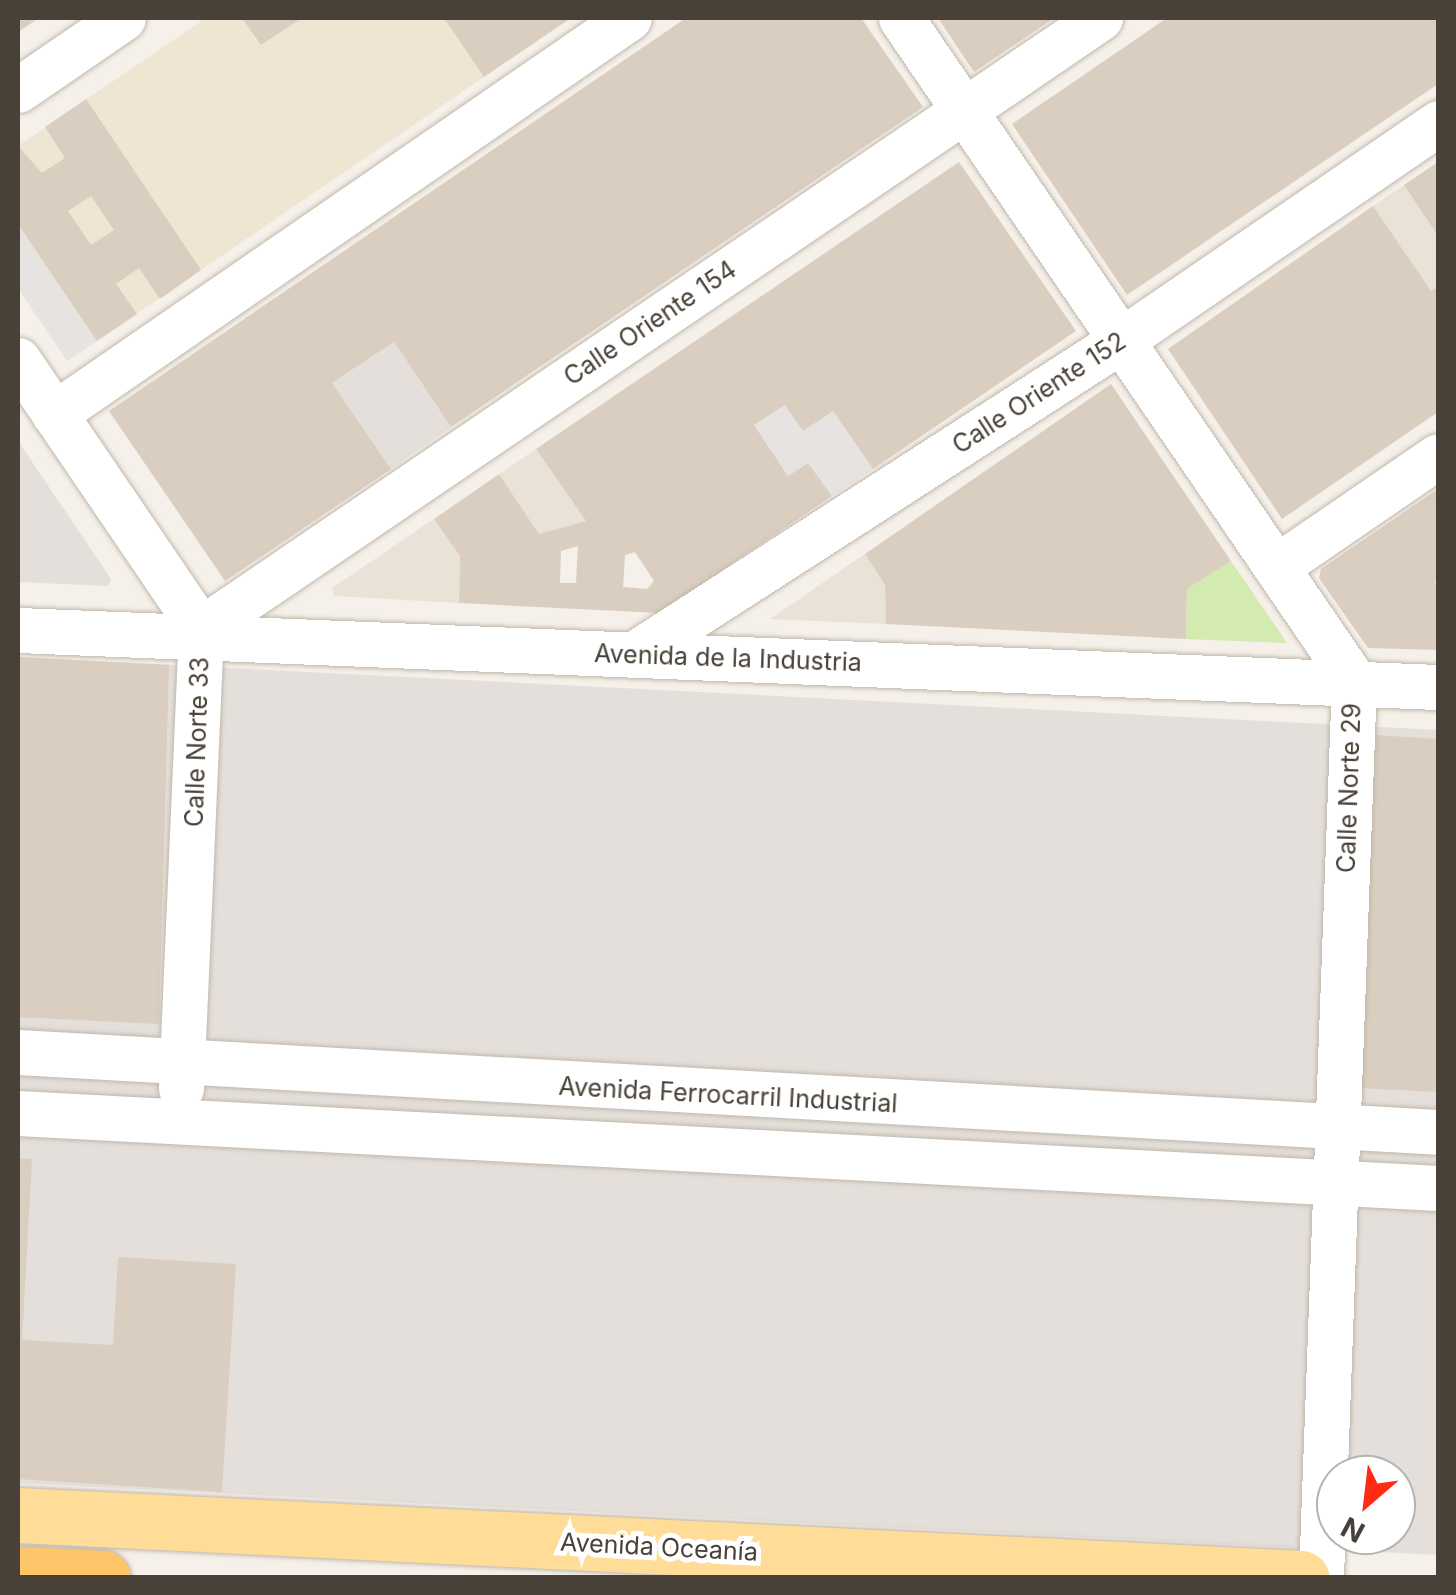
<!DOCTYPE html>
<html>
<head>
<meta charset="utf-8">
<style>
  body { margin:0 }
  #map { position:relative; width:1456px; height:1595px; overflow:hidden; background:#f5f0e9; font-family:Inter,sans-serif }
  div>[style] { position:absolute }
  .residential>* { inset:0; background:#e9e2d6 }
  .industrial>* { inset:0; background:#e4dfda }
  .education>* { inset:0; background:#eee5d2 }
  .green>* { inset:0; background:#d3eab0 }
  .parking>* { inset:0; background:#e6e3e0 }
  .building>* { inset:0; background:#dacec0 }
  .roads { filter:drop-shadow(0 0 2px #c1b8ab) drop-shadow(0 0 2px #c1b8ab) }
  .minor>* { height:45px; margin:-22.5px; padding:0 22.5px; transform-origin:22.5px; border-radius:22.5px; background:#fff }
  .major>* { height:55px; margin:-27.5px; padding:0 27.5px; transform-origin:27.5px; border-radius:27.5px; background:#ffdc97 }
  .highway>* { height:55px; margin:-27.5px; padding:0 27.5px; transform-origin:27.5px; border-radius:27.5px; background:#ffc569 }
  span { translate:-50% -50%; white-space:nowrap; text-align:center; line-height:1.15; -webkit-text-stroke:10px #fff; paint-order:stroke }
  .street-label { font-size:25px; color:#494137 }
  .frame { position:absolute; inset:0; border:20px solid #494137; pointer-events:none }
  .north { position:absolute; left:1316px; top:1455px; width:100px; height:100px; box-sizing:border-box; background:#fff; border:2px solid #b6b3af; border-radius:50%; rotate:208deg; font-size:28px; font-weight:700; line-height:40px; text-align:center; color:#494137 }
  .north::after { content:''; display:block; margin:auto; width:35px; height:45px; background:#ff2b15; clip-path:polygon(50% 0,100% 100%,50% 72%,0 100%) }
</style>
</head>
<body>
<div id="map">
  <div class="residential">
    <i style="clip-path:polygon(1404px 185px,1438px 236px,1438px 287px,1431px 292px,1373px 206px)"></i>
    <i style="clip-path:polygon(536px 449px,586px 521px,539px 534px,499px 474px)"></i>
    <i style="clip-path:polygon(434px 519px,460px 556px,459px 603px,334px 596px,332px 588px)"></i>
    <i style="clip-path:polygon(865px 554px,885px 585px,886px 624px,770px 619px)"></i>
  </div>
  <div class="industrial">
    <i style="clip-path:polygon(394px 342px,451px 427px,391px 469px,332px 383px)"></i>
    <i style="clip-path:polygon(18px 441px,111px 579px,108px 586px,18px 582px)"></i>
    <i style="clip-path:polygon(evenodd,18px 657px,1438px 730px,1438px 1555px,18px 1483px,18px 657px,1336px 1475px,1396px 1475px,1396px 1535px,1336px 1535px,1336px 1475px)"></i>
  </div>
  <div class="education">
    <i style="clip-path:polygon(206px 18px,444px 18px,484px 77px,67px 361px,18px 288px,18px 146px)"></i>
  </div>
  <div class="green">
    <i style="clip-path:polygon(1231px 561px,1287px 643px,1186px 639px,1187px 589px)"></i>
  </div>
  <div class="parking">
    <i style="clip-path:polygon(18px 224px,97px 341px,67px 361px,18px 288px)"></i>
    <i style="clip-path:polygon(785px 405px,833px 411px,873px 469px,832px 496px,808px 463px,788px 476px,754px 425px)"></i>
  </div>
  <div class="building">
    <i style="clip-path:polygon(18px 18px,39px 18px,18px 32px)"></i>
    <i style="clip-path:polygon(242px 18px,302px 18px,261px 45px)"></i>
    <i style="clip-path:polygon(444px 18px,571px 18px,484px 77px)"></i>
    <i style="clip-path:polygon(686px 18px,861px 18px,923px 107px,451px 427px,394px 342px,332px 383px,391px 469px,225px 581px,109px 411px)"></i>
    <i style="clip-path:polygon(938px 18px,1054px 18px,974px 72px)"></i>
    <i style="clip-path:polygon(1167px 18px,1438px 18px,1438px 84px,1127px 295px,1012px 124px)"></i>
    <i style="clip-path:polygon(evenodd,86px 99px,201px 270px,160px 299px,139px 268px,116px 284px,137px 314px,97px 341px,18px 224px,18px 146px,42px 173px,65px 158px,45px 127px,86px 99px,91px 196px,114px 230px,91px 245px,68px 211px,91px 196px)"></i>
    <i style="clip-path:polygon(evenodd,959px 162px,1076px 331px,873px 469px,833px 411px,803px 431px,785px 405px,754px 425px,788px 476px,808px 463px,832px 496px,659px 613px,459px 603px,460px 556px,434px 519px,499px 474px,539px 534px,586px 521px,536px 449px,959px 162px,578px 546px,576px 583px,560px 583px,561px 551px,578px 546px,959px 162px,635px 552px,654px 581px,647px 589px,623px 587px,625px 555px,635px 552px)"></i>
    <i style="clip-path:polygon(1438px 162px,1438px 236px,1404px 185px)"></i>
    <i style="clip-path:polygon(1373px 206px,1431px 291px,1438px 287px,1438px 412px,1282px 519px,1168px 349px)"></i>
    <i style="clip-path:polygon(1111px 384px,1231px 561px,1187px 589px,1186px 639px,886px 624px,885px 585px,865px 554px)"></i>
    <i style="clip-path:polygon(1438px 489px,1438px 581px,1433px 583px,1438px 583px,1438px 650px,1368px 648px,1319px 578px,1321px 569px)"></i>
    <i style="clip-path:polygon(18px 657px,169px 665px,159px 1024px,18px 1017px)"></i>
    <i style="clip-path:polygon(1375px 735px,1438px 739px,1438px 1092px,1357px 1088px)"></i>
    <i style="clip-path:polygon(18px 1158px,32px 1159px,22px 1340px,113px 1345px,118px 1257px,236px 1264px,222px 1492px,18px 1479px)"></i>
  </div>
  <div class="roads">
    <div class="minor">
      <i style="left:901px;top:18px;width:803px;rotate:55.66deg"></i>
      <i style="left:1354px;top:681px;width:898px;rotate:92.11deg"></i>
      <i style="left:18px;top:90px;width:127px;rotate:-34.4deg"></i>
      <i style="left:18px;top:360px;width:325px;rotate:55.8deg"></i>
      <i style="left:201px;top:629px;width:460px;rotate:92.5deg"></i>
      <i style="left:54px;top:414px;width:698px;rotate:-34.56deg"></i>
      <i style="left:1276px;top:567px;width:196px;rotate:-34.4deg"></i>
      <i style="left:201px;top:629px;width:1087px;rotate:-34.2deg"></i>
      <i style="left:18px;top:630px;width:1421px;rotate:2.3deg"></i>
      <i style="left:634px;top:654px;width:578px;rotate:-32.78deg"></i>
      <i style="left:1120px;top:341px;width:386px;rotate:-34.4deg"></i>
      <i style="left:18px;top:1052px;width:1422px;rotate:3.22deg"></i>
      <i style="left:18px;top:1113px;width:1422px;rotate:3.02deg"></i>
    </div>
    <div class="major">
      <i style="left:18px;top:1515px;width:1285px;rotate:2.81deg"></i>
    </div>
    <div class="highway">
      <i style="left:18px;top:1574px;width:85px;rotate:2.7deg"></i>
    </div>
  </div>
  <div class="street-label">
    <span style="left:650px;top:323px;rotate:-34deg">Calle Oriente 154</span>
    <span style="left:1039px;top:393px;rotate:-33deg">Calle Oriente 152</span>
    <span style="left:728px;top:658px;rotate:2deg">Avenida de la Industria</span>
    <span style="left:197px;top:742px;rotate:-88deg">Calle Norte 33</span>
    <span style="left:1349px;top:788px;rotate:-88deg">Calle Norte 29</span>
    <span style="left:728px;top:1095px;rotate:3deg">Avenida Ferrocarril Industrial</span>
    <span style="left:659px;top:1547px;rotate:3deg">Avenida Oceanía</span>
  </div>
  <div class="frame"></div>
  <div class="north">N</div>
</div>
</body>
</html>
